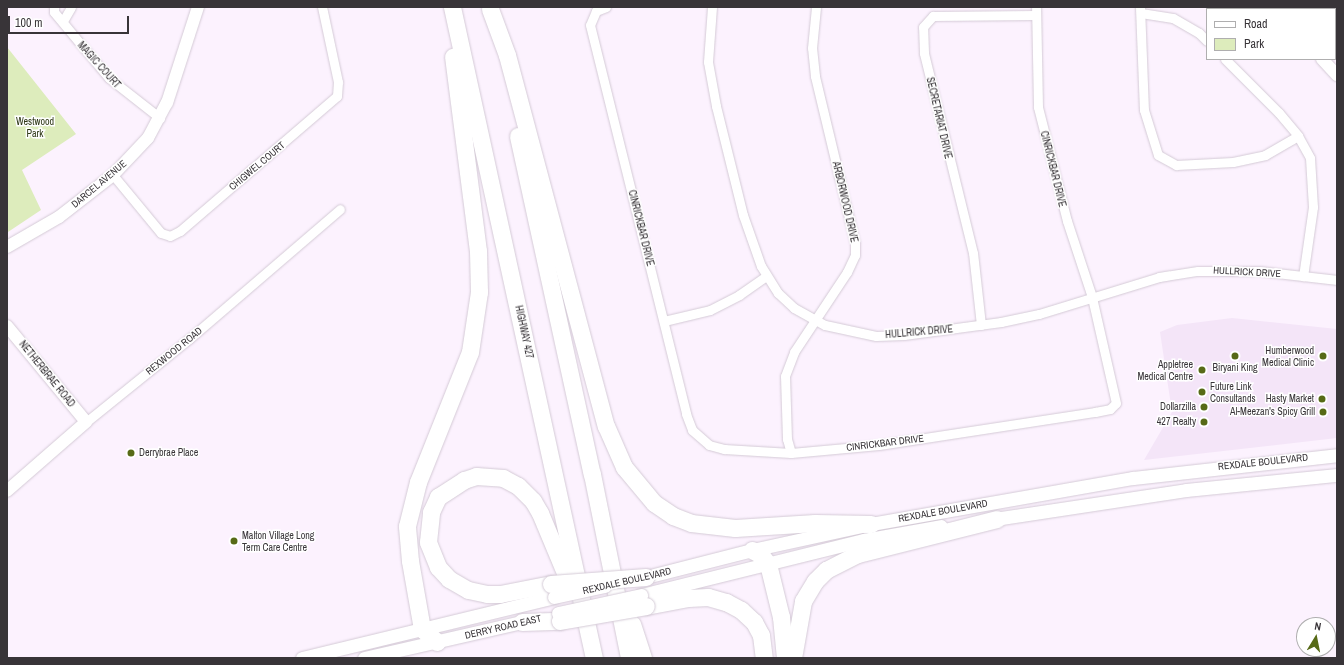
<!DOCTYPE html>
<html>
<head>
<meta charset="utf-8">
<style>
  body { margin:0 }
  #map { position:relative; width:1344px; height:665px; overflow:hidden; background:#fcf2fe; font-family:"Archivo Narrow",sans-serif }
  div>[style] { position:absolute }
  .built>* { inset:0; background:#f4e5f8 }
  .green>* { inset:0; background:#ddecbc }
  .roads { filter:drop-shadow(0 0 1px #d4cad6) drop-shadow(0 0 1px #d4cad6) }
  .minor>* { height:9px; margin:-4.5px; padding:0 4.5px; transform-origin:4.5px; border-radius:4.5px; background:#fff }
  .tertiary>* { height:12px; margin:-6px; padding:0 6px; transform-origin:6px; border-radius:6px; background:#fff }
  .secondary>* { height:13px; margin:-6.5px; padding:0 6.5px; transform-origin:6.5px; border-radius:6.5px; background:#fff }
  .motorway>* { height:17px; margin:-8.5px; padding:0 8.5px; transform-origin:8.5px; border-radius:8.5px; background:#fff }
  .bridges { filter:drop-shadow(0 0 1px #d4cad6) drop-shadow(0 0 1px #d4cad6) }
  .secondary-bridge>* { height:13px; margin:-6.5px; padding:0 6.5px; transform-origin:6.5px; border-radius:6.5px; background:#fff }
  .motorway-bridge>* { height:17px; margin:-8.5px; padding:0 8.5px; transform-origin:8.5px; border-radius:8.5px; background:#fff }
  .dots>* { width:11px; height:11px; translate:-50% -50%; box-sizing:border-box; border:2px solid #fff; border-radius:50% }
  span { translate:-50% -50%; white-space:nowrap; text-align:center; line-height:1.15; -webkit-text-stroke:3px #fff; paint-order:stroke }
  .street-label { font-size:10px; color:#383438 }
  .park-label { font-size:10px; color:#2d3615 }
  .poi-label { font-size:10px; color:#383438 }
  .right { translate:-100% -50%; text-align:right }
  .left { translate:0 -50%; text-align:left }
  .frame { position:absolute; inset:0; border:8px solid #383438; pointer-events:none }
  .legend { position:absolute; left:1206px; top:8px; width:130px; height:52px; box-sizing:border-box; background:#fff; border:1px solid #afaeaf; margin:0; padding:5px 7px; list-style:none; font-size:12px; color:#383438 }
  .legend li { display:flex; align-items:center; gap:8px; height:20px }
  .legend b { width:20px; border:1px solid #afaeaf }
  .north { position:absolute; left:1296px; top:617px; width:40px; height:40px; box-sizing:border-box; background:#fff; border:1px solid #afaeaf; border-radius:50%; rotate:10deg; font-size:11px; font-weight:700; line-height:16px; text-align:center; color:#383438 }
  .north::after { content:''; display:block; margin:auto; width:14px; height:18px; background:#576a17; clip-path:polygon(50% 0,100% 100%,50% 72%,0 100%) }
  .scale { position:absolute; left:8px; top:16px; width:121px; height:18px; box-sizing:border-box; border:2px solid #383438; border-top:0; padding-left:5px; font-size:12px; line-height:14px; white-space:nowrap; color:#383438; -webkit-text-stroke:3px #fff; paint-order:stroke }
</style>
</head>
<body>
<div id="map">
  <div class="built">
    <i style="clip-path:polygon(1232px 318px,1337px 329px,1337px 438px,1144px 460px,1172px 412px,1160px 332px,1177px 325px)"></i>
  </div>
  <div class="green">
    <i style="clip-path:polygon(1295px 7px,1337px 7px,1337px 47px,1335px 9px)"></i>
    <i style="clip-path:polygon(7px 47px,76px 134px,22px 170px,41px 210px,8px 232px)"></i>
  </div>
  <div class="roads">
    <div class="minor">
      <i style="left:54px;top:7px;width:5px;rotate:90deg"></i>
      <i style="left:54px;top:12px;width:86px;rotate:50.2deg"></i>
      <i style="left:109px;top:78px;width:65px;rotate:38.1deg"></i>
      <i style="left:606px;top:7px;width:11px;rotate:158deg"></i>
      <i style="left:596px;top:11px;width:15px;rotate:113deg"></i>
      <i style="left:590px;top:25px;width:401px;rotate:76.1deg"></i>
      <i style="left:686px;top:414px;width:17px;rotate:69deg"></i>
      <i style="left:692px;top:430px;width:23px;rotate:41deg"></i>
      <i style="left:709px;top:445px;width:16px;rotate:15deg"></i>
      <i style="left:724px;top:449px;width:67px;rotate:3.4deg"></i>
      <i style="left:791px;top:453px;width:88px;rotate:-5.2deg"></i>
      <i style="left:879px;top:445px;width:219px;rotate:-8.7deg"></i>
      <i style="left:1095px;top:412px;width:15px;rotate:-11deg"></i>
      <i style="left:1110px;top:409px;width:8px;rotate:-45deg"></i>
      <i style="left:1116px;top:403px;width:109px;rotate:-102.8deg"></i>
      <i style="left:1092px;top:297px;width:80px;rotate:-108.2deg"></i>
      <i style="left:1067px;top:221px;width:118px;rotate:-104.3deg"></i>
      <i style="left:1038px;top:107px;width:100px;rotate:-91.1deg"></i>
      <i style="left:712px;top:7px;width:55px;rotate:94.2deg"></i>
      <i style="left:708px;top:62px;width:45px;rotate:79.7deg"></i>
      <i style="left:716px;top:106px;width:112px;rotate:76.1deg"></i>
      <i style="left:743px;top:215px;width:54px;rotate:70.6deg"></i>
      <i style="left:761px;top:266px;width:32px;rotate:58deg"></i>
      <i style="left:778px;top:293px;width:22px;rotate:43deg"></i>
      <i style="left:794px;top:308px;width:35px;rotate:29deg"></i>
      <i style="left:825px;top:325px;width:52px;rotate:12.2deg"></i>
      <i style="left:876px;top:336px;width:28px;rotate:-2deg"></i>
      <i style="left:904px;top:335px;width:98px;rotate:-7.6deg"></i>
      <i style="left:1001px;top:322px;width:39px;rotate:-12deg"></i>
      <i style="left:1039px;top:314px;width:126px;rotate:-17.1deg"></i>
      <i style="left:1159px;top:277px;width:39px;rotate:-9deg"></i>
      <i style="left:1198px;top:271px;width:61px"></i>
      <i style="left:1259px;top:271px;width:79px;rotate:6.6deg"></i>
      <i style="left:1140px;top:7px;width:103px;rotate:87.8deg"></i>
      <i style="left:1144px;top:110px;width:47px;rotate:72.7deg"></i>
      <i style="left:1158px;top:155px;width:21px;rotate:29deg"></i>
      <i style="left:1176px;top:165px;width:57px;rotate:-3deg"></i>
      <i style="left:1233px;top:162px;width:33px;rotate:-12deg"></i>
      <i style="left:1265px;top:155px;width:38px;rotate:-30deg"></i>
      <i style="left:1141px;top:13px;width:32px;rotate:9deg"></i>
      <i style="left:1173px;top:18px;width:30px;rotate:30deg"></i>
      <i style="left:1199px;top:33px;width:11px;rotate:45deg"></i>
      <i style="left:63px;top:21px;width:16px;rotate:-60deg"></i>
      <i style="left:1225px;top:59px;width:76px;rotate:45deg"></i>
      <i style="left:1279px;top:113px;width:30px;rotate:50deg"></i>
      <i style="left:1298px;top:136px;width:25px;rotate:61deg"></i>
      <i style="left:1310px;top:158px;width:49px;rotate:86.5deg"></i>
      <i style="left:1313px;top:207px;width:70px;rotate:98.2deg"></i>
      <i style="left:113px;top:175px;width:75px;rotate:50.4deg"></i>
      <i style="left:161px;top:233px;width:9px;rotate:18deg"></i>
      <i style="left:170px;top:236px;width:11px;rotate:-27deg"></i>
      <i style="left:180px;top:231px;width:207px;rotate:-40.7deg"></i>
      <i style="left:337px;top:96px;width:14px;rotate:-86deg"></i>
      <i style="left:338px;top:82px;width:77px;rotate:-102deg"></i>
      <i style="left:664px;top:321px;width:47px;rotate:-13.4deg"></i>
      <i style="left:710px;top:310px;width:33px;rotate:-27deg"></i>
      <i style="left:739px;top:295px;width:33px;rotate:-35deg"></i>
      <i style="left:981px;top:325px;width:72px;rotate:-96.3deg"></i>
      <i style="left:973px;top:253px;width:206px;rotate:-103.8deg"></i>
      <i style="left:924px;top:53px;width:26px;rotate:-92deg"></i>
      <i style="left:923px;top:27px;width:15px;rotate:-48deg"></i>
      <i style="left:933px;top:16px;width:103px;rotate:-0.6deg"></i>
      <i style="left:86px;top:422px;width:132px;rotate:-38.9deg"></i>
      <i style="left:189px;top:339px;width:199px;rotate:-40.7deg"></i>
      <i style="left:791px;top:453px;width:15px;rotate:-106deg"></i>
      <i style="left:787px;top:439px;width:63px;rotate:-91.8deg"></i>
      <i style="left:785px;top:376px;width:26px;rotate:-69deg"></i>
      <i style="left:794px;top:352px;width:96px;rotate:-56.5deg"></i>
      <i style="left:847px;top:272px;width:19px;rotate:-65deg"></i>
      <i style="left:855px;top:255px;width:12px;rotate:-90deg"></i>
      <i style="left:855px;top:243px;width:172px;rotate:-103.5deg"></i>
      <i style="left:815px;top:76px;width:28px;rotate:-96deg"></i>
      <i style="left:812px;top:48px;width:41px;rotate:-84.4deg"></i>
    </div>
    <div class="tertiary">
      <i style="left:1274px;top:7px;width:3px;rotate:45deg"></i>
      <i style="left:1322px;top:59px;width:22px;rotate:47deg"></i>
      <i style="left:7px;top:247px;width:60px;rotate:-30deg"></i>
      <i style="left:59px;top:217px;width:68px;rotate:-37.9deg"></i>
      <i style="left:113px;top:175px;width:51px;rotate:-46.6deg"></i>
      <i style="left:148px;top:138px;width:40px;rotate:-62deg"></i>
      <i style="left:167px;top:103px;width:101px;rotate:-72.1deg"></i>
      <i style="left:7px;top:326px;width:124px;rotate:50.5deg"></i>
      <i style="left:86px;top:422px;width:105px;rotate:138.9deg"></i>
    </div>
    <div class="secondary">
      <i style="left:988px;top:520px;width:200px;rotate:-8.6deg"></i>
      <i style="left:1186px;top:490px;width:152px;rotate:-5.7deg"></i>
      <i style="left:646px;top:577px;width:109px;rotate:-14.3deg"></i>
      <i style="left:752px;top:550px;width:122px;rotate:-12.3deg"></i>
      <i style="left:871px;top:524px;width:266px;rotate:-10deg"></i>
      <i style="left:1133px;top:478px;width:205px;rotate:-6.4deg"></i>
      <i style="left:641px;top:595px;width:230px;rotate:-13.9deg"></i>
      <i style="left:864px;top:540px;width:78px;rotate:-10.3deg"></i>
      <i style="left:302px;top:658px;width:259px;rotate:-13.6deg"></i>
      <i style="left:364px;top:658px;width:170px;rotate:-12.9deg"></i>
    </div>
    <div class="motorway">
      <i style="left:452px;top:7px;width:666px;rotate:77.7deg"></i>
      <i style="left:490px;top:9px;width:49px;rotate:69.7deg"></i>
      <i style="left:507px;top:55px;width:384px;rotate:75.1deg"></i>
      <i style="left:606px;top:426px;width:45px;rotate:66.3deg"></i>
      <i style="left:624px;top:467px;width:47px;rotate:50.2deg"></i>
      <i style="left:654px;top:503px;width:23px;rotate:34deg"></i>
      <i style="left:673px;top:516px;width:19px;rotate:21deg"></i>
      <i style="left:691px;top:523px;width:44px;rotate:6.5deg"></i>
      <i style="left:735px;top:528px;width:80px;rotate:-3.6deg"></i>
      <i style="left:815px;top:523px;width:56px;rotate:1deg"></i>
      <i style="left:518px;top:136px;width:346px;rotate:77.7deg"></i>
      <i style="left:592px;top:474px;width:188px;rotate:78.6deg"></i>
      <i style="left:752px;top:550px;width:10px;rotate:29deg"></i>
      <i style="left:761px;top:555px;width:11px;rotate:52deg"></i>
      <i style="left:768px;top:564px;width:55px;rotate:76.2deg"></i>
      <i style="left:781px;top:617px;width:41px;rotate:84.4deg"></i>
      <i style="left:551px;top:584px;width:52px;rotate:168.9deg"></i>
      <i style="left:500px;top:594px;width:13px;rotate:180deg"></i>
      <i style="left:487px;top:594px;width:19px;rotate:-168deg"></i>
      <i style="left:468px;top:590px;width:22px;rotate:-150deg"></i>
      <i style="left:449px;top:579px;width:16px;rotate:-133deg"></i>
      <i style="left:438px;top:567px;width:27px;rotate:-112deg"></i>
      <i style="left:428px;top:542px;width:30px;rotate:-84deg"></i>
      <i style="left:431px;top:512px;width:17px;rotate:-65deg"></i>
      <i style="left:438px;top:497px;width:31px;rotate:-33deg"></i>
      <i style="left:464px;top:480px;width:13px;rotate:-18deg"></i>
      <i style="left:476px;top:476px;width:27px;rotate:4deg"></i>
      <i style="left:503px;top:478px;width:17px;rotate:28deg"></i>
      <i style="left:518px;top:486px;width:21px;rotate:45deg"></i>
      <i style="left:533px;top:501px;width:14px;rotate:60deg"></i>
      <i style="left:540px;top:513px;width:80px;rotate:67.3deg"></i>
      <i style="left:646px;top:606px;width:43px;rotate:-10.8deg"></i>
      <i style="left:688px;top:598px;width:20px;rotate:-3deg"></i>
      <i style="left:708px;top:597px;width:19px;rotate:16deg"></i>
      <i style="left:726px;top:602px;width:17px;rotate:28deg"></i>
      <i style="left:741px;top:610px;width:18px;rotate:43deg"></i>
      <i style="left:754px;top:622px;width:15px;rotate:62deg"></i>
      <i style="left:761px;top:635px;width:23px;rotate:83deg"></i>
      <i style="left:522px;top:622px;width:38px;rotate:-2deg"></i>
      <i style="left:632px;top:624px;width:36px;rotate:72deg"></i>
      <i style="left:437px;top:642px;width:20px;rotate:-139deg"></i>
      <i style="left:422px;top:629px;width:69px;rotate:-100deg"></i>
      <i style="left:410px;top:561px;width:35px;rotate:-95deg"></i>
      <i style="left:407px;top:526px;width:45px;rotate:-76deg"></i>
      <i style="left:418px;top:482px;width:140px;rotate:-68.2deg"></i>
      <i style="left:470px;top:352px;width:61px;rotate:-81.5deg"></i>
      <i style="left:479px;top:292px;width:41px;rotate:-91.4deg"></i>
      <i style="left:478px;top:251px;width:196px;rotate:-97.3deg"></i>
      <i style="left:793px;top:658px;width:58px;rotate:-80deg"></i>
      <i style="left:803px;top:601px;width:23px;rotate:-59deg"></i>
      <i style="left:815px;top:581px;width:16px;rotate:-45deg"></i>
      <i style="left:826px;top:570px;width:36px;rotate:-27deg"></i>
      <i style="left:858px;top:554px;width:143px;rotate:-14.1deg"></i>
    </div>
  </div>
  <div class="bridges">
    <div class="secondary-bridge">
      <i style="left:554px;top:597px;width:52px;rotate:-12.2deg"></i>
      <i style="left:558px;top:613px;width:85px;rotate:-12.2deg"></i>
    </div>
    <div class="motorway-bridge">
      <i style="left:551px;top:584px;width:95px;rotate:-4.2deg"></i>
      <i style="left:560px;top:621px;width:87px;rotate:-9.9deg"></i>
    </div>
  </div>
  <div class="dots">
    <i style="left:1235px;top:356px;background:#576a17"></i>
    <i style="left:1323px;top:356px;background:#576a17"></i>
    <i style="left:1202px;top:370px;background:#576a17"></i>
    <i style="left:1202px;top:392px;background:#576a17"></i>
    <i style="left:1322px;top:399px;background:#576a17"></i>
    <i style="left:1204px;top:407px;background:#576a17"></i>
    <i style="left:1323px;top:412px;background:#576a17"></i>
    <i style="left:1204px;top:422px;background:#576a17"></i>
    <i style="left:131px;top:453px;background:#576a17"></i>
    <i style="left:234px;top:541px;background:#576a17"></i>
  </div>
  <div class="street-label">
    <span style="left:99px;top:65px;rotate:48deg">MAGIC COURT</span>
    <span style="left:939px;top:118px;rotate:77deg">SECRETARIAT DRIVE</span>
    <span style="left:257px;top:166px;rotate:-40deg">CHIGWEL COURT</span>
    <span style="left:1053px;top:169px;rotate:76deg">CINRICKBAR DRIVE</span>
    <span style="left:99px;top:184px;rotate:-40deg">DARCEL AVENUE</span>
    <span style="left:845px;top:202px;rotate:77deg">ARBORWOOD DRIVE</span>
    <span style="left:641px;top:228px;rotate:76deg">CINRICKBAR DRIVE</span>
    <span style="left:1247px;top:272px;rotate:3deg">HULLRICK DRIVE</span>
    <span style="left:524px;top:332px;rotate:78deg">HIGHWAY 427</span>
    <span style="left:919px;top:332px;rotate:-5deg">HULLRICK DRIVE</span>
    <span style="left:174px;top:351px;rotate:-39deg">REXWOOD ROAD</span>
    <span style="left:47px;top:374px;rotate:51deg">NETHERBRAE ROAD</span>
    <span style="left:885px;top:443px;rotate:-7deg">CINRICKBAR DRIVE</span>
    <span style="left:1263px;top:462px;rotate:-6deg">REXDALE BOULEVARD</span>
    <span style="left:943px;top:511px;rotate:-10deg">REXDALE BOULEVARD</span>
    <span style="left:627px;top:581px;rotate:-13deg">REXDALE BOULEVARD</span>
    <span style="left:503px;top:627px;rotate:-13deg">DERRY ROAD EAST</span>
  </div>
  <div class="park-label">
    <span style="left:35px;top:127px">Westwood<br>Park</span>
  </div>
  <div class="poi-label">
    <span class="right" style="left:1314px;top:356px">Humberwood<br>Medical Clinic</span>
    <span class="right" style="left:1193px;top:370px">Appletree<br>Medical Centre</span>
    <span style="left:1235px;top:368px">Biryani King</span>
    <span class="left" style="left:1210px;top:392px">Future Link<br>Consultands</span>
    <span class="right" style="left:1314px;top:399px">Hasty Market</span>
    <span class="right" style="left:1196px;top:407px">Dollarzilla</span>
    <span class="right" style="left:1315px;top:412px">Al-Meezan's Spicy Grill</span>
    <span class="right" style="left:1196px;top:422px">427 Realty</span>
    <span class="left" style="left:139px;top:453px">Derrybrae Place</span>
    <span class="left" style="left:242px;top:541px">Malton Village Long<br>Term Care Centre</span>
  </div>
  <div class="frame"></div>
  <ul class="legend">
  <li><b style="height:5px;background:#fff"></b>Road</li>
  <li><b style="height:11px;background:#ddecbc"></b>Park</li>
  </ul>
  <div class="north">N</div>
  <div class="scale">100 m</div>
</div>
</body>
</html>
